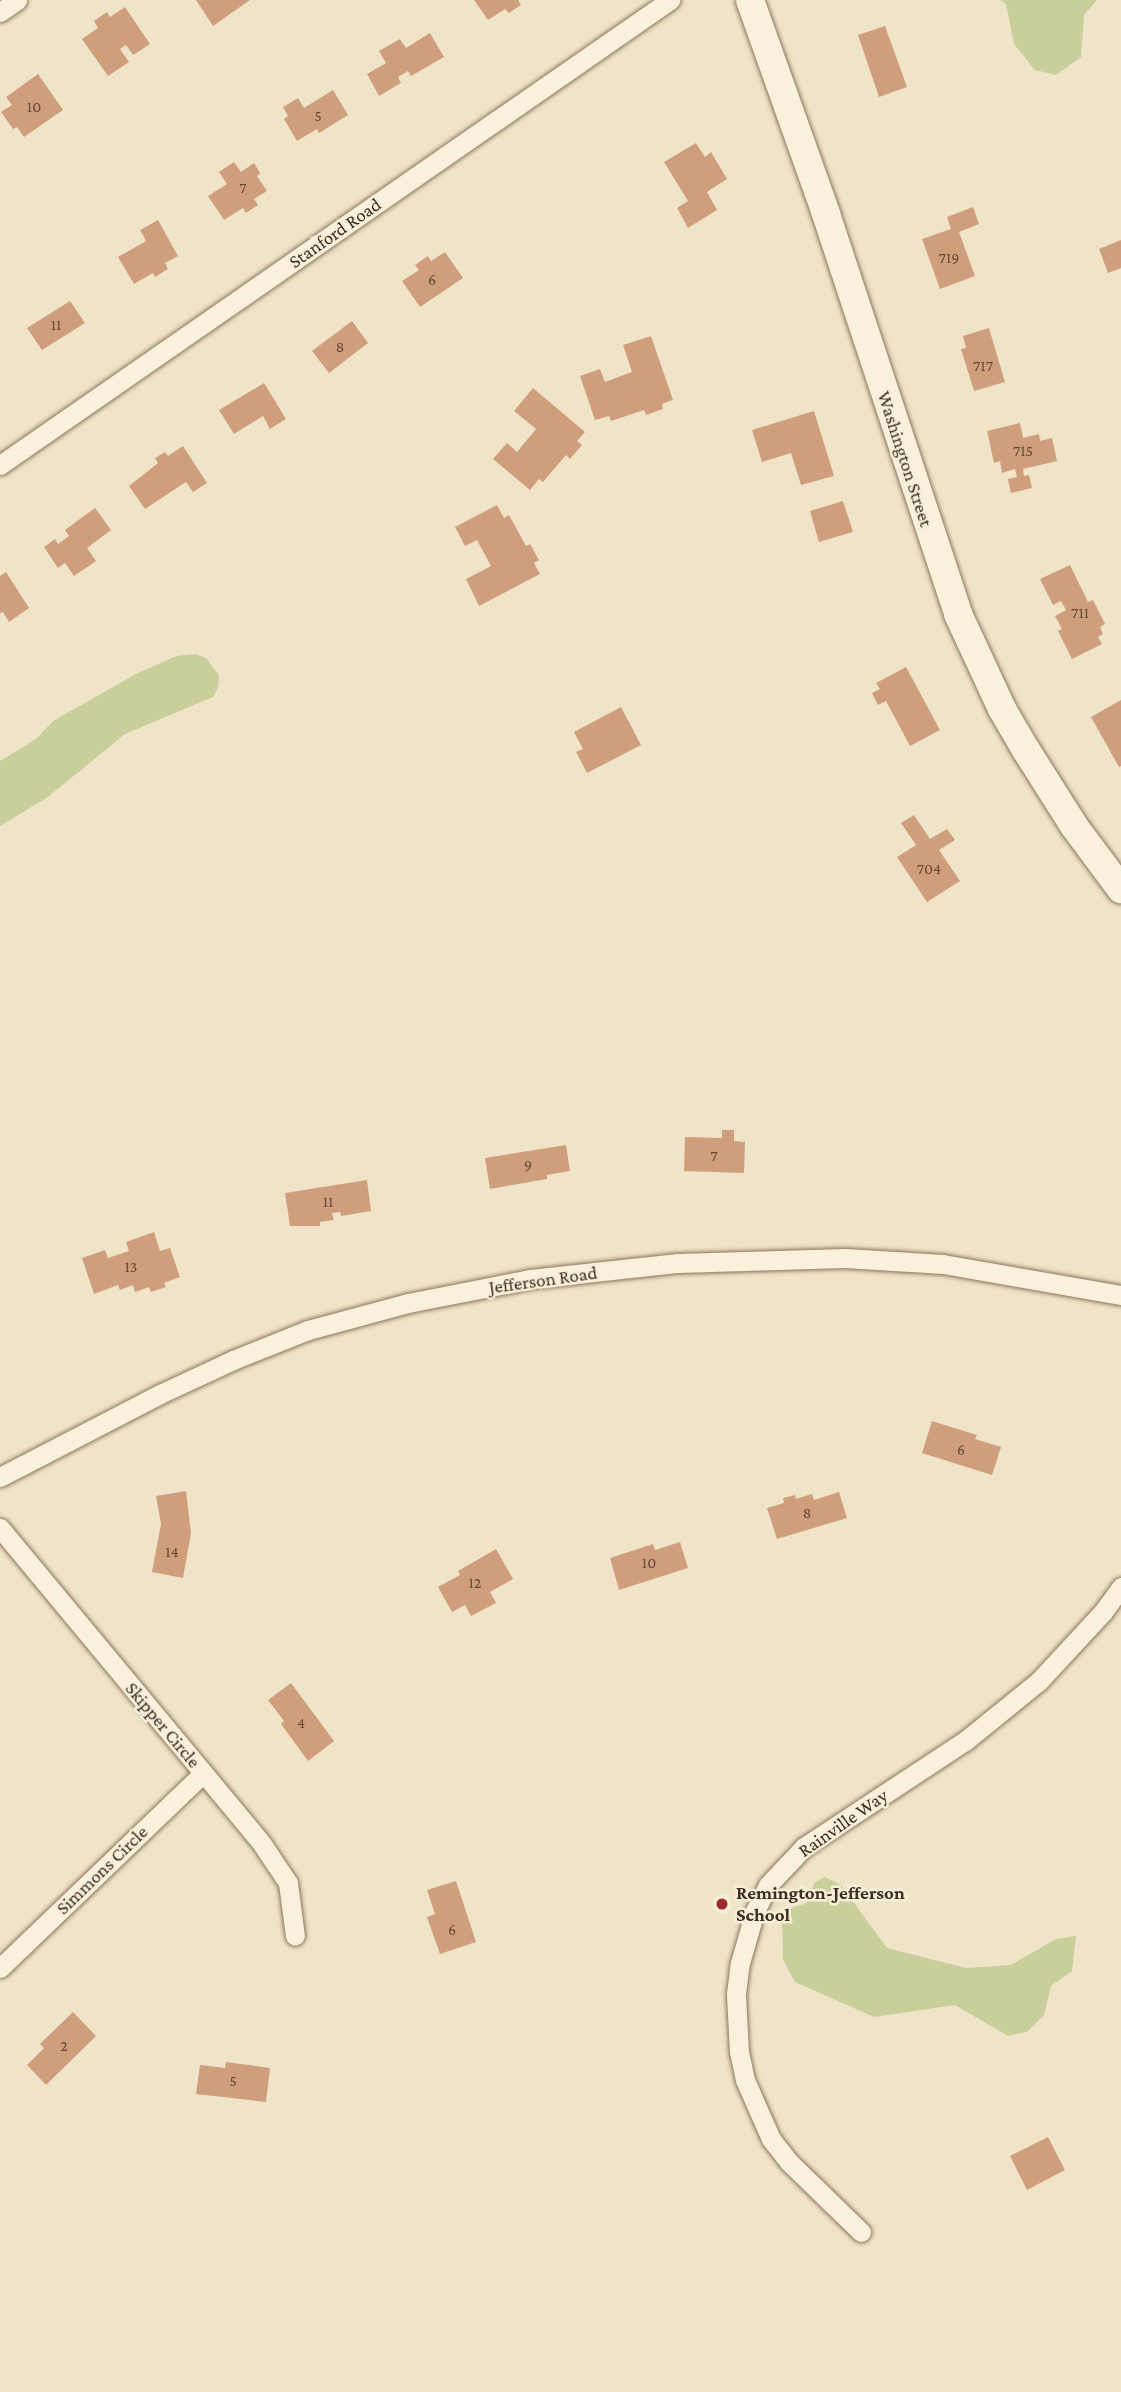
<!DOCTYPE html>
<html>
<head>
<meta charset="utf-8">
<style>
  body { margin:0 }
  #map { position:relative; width:1121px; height:2392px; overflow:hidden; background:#f0e4c8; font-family:"Crimson Pro",serif }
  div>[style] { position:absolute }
  .green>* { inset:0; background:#c9cf9b }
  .building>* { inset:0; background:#cf9f7d }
  .roads { filter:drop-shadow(0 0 2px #8d765c) drop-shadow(0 0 2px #8d765c) }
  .minor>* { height:19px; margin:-9.5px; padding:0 9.5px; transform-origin:9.5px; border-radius:9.5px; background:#faf1dc }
  .secondary>* { height:28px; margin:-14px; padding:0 14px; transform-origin:14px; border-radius:14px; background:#faf1dc }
  .dots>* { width:19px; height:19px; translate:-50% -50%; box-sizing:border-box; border:4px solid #f7eed8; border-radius:50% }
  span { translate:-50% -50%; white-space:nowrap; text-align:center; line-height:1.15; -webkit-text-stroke:5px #f7eed8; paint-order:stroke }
  .number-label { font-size:16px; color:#624a37 }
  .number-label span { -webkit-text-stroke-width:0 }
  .street-label { font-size:19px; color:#3d2e20 }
  .poi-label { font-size:19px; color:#3d2e20; font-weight:700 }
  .left { translate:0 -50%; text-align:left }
</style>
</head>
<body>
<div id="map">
  <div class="green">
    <i style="clip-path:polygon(1000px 0,1097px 0,1084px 15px,1081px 57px,1056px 75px,1035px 70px,1014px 44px,1006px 4px)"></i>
    <i style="clip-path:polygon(196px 654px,206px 658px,219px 675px,218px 687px,213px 697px,125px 734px,48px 797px,0 826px,0 761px,36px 739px,53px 721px,136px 674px,176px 656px)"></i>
    <i style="clip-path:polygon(825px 1877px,841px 1885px,887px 1948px,966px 1968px,1011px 1965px,1056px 1939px,1076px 1936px,1072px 1971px,1051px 1986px,1044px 2015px,1027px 2032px,1008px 2036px,955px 2005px,874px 2017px,795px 1982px,783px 1960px,782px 1920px,789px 1909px,806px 1903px,815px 1882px)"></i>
  </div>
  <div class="building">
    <i style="clip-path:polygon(196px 0,250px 0,213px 26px)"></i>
    <i style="clip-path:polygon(474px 0,518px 0,521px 5px,509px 13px,505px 9px,488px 20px)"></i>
    <i style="clip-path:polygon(125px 7px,150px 44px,133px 55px,126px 45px,120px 49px,129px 62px,108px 76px,82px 39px,98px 28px,94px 21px,107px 12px,110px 17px)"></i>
    <i style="clip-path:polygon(885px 26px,907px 87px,879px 97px,858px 35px)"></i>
    <i style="clip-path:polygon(430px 33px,444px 57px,411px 76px,408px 71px,398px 77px,401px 83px,379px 96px,367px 74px,386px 63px,379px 51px,400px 39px,406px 48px)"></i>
    <i style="clip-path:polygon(38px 74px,63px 110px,24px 137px,17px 127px,13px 129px,1px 112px,12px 105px,6px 97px)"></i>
    <i style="clip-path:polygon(333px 90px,348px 115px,319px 133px,317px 129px,297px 141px,284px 119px,288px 116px,283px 107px,298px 98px,304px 108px)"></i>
    <i style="clip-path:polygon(696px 143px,705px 157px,711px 152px,727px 179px,707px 192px,717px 210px,688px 228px,677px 208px,688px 201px,664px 162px)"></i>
    <i style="clip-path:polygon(234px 162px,241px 172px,254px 163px,260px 173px,257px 176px,267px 191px,254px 199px,258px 205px,246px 213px,243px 208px,224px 220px,208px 196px,227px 184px,219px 172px)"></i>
    <i style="clip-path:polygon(973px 207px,979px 224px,959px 232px,975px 276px,940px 289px,922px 239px,951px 229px,947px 217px)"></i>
    <i style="clip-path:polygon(158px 220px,178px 256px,165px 263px,168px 269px,155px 277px,153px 273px,134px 284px,118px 257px,146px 241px,140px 230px)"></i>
    <i style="clip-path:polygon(1121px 240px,1121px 268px,1108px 273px,1099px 249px)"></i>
    <i style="clip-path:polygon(445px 252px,463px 278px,420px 307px,402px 281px,419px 270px,415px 265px,428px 256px,431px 261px)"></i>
    <i style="clip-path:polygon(70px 301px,85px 323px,42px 350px,27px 328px)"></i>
    <i style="clip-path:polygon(352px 321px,368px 343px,329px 373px,312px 351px)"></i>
    <i style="clip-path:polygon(989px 328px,1005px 382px,974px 391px,961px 349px,966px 348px,963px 336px)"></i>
    <i style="clip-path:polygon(651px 336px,673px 400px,662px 404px,663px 409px,646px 415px,644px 410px,611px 421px,609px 416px,595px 420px,580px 376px,600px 369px,605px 382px,632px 372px,623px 345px)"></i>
    <i style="clip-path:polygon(264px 383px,286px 419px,270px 429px,263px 416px,234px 434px,219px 410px)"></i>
    <i style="clip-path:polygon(533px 388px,585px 432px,577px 441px,582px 445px,570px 459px,566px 455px,543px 482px,539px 479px,530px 490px,493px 459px,507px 443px,517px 452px,536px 429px,514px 411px)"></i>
    <i style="clip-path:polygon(814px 411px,834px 476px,801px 485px,791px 453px,762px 462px,752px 430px)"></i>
    <i style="clip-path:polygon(1020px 423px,1023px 438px,1039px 434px,1040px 441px,1052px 438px,1057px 461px,1023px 469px,1024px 476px,1029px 475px,1032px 488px,1011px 493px,1008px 479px,1017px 477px,1015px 469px,1002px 473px,1000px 461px,994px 463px,987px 431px)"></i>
    <i style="clip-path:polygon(183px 446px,207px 483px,193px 492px,186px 482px,145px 509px,129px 486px,158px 463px,155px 458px,165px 452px,168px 456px)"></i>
    <i style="clip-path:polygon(843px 501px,853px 532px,819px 542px,810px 511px)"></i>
    <i style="clip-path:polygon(497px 505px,504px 518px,509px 515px,526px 546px,530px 544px,539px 560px,534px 563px,540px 574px,479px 606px,466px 579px,491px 566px,477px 540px,465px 546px,455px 527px)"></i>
    <i style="clip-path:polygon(95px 508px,111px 530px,87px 548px,96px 561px,74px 576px,65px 563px,58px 568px,44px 547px,55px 539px,58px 544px,69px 536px,65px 530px)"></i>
    <i style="clip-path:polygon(1070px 565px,1088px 602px,1093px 600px,1105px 624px,1100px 627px,1103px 634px,1098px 637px,1102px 644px,1072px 659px,1058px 631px,1062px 629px,1055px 616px,1066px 610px,1061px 601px,1053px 605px,1040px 579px)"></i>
    <i style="clip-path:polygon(6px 572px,29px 608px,9px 622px,3px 612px,0 613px,0 576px)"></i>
    <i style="clip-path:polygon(906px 667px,940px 730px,910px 746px,886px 701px,878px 705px,872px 693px,880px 689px,876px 683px)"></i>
    <i style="clip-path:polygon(1121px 700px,1121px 766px,1119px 767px,1091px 717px)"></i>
    <i style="clip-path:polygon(621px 707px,641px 745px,587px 773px,576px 752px,583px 749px,574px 732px)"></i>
    <i style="clip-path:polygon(914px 815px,930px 839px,947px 829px,955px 840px,939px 850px,960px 881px,927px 902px,897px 857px,916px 845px,901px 823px)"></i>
    <i style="clip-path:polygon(722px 1130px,734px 1130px,734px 1141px,745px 1142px,744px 1173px,684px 1171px,685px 1137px,722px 1138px)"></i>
    <i style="clip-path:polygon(566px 1145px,570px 1171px,547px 1175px,547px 1179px,490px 1189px,485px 1158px)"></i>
    <i style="clip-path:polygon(367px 1180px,371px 1211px,341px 1216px,340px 1212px,332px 1213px,334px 1220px,320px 1222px,320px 1226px,290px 1226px,285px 1193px)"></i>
    <i style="clip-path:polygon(154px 1232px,160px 1251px,170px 1248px,180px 1277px,164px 1283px,166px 1287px,151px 1292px,149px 1287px,135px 1292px,133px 1285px,120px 1290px,118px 1285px,94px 1294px,82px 1258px,105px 1250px,108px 1258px,129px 1251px,126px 1242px)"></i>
    <i style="clip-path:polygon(932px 1421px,977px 1435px,975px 1439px,1001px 1447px,992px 1475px,922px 1453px)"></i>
    <i style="clip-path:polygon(186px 1491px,191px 1533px,183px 1578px,152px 1572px,161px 1524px,156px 1496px)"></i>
    <i style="clip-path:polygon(839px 1492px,847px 1518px,777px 1539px,767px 1508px,784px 1503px,783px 1498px,795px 1495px,796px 1499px,812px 1494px,814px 1500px)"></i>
    <i style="clip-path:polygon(680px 1542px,688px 1568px,619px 1590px,610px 1558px,653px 1544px,655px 1550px)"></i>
    <i style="clip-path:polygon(496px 1549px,513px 1579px,490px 1592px,496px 1603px,471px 1616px,465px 1605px,452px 1612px,438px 1587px,460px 1575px,458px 1571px)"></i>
    <i style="clip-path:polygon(291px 1683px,334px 1741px,308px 1761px,281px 1724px,284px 1721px,268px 1700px)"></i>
    <i style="clip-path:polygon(456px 1881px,476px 1942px,440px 1954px,427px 1917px,435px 1914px,427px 1890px)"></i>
    <i style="clip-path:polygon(73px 2012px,96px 2036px,46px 2085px,27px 2065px,44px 2048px,40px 2044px)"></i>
    <i style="clip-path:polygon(226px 2062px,270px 2068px,266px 2102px,196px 2094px,200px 2065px,225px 2068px)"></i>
    <i style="clip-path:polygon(1048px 2137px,1065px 2170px,1027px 2190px,1010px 2156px)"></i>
  </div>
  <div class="roads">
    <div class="minor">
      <i style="left:0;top:12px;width:21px;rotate:-35deg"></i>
      <i style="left:0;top:465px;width:816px;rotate:-34.76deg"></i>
      <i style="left:0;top:1477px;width:180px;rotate:-27.4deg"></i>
      <i style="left:160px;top:1394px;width:81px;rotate:-25deg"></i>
      <i style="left:233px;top:1360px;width:81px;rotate:-21.8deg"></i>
      <i style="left:308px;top:1330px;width:104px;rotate:-15.1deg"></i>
      <i style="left:408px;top:1303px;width:124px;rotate:-11.1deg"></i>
      <i style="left:530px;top:1279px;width:149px;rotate:-6.2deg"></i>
      <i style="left:678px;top:1263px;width:167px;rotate:-1.7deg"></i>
      <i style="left:845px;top:1258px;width:98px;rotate:3.5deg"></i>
      <i style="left:943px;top:1264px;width:181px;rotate:9.9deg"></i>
      <i style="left:0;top:1528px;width:410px;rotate:50.3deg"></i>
      <i style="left:262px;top:1844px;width:47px;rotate:56.3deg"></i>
      <i style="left:288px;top:1883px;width:53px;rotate:82.5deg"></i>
      <i style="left:0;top:1968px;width:281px;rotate:-43.8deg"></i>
      <i style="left:861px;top:2232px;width:100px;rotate:-135.8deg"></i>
      <i style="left:789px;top:2162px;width:29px;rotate:-128deg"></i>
      <i style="left:771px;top:2139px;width:64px;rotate:-113.8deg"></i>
      <i style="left:745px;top:2080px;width:29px;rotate:-102deg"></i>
      <i style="left:739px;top:2052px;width:58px;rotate:-93deg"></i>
      <i style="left:736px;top:1994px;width:31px;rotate:-83deg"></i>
      <i style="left:740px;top:1963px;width:54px;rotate:-73.9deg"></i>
      <i style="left:755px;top:1911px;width:29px;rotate:-63deg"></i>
      <i style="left:768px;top:1885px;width:52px;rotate:-46.5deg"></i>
      <i style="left:804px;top:1847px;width:193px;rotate:-33.4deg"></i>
      <i style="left:965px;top:1741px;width:95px;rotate:-39deg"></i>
      <i style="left:1039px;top:1681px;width:94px;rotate:-47.2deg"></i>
      <i style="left:1103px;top:1612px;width:31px;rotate:-54deg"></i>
    </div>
    <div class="secondary">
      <i style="left:750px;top:0;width:227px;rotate:70.4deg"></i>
      <i style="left:826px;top:214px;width:421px;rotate:71.7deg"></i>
      <i style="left:958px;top:614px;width:105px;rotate:65.1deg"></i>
      <i style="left:1002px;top:709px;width:48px;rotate:59.7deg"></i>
      <i style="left:1026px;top:750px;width:90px;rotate:57.7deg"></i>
      <i style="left:1074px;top:826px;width:79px;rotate:53.3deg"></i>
    </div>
  </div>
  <div class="dots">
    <i style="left:722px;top:1904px;background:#9e2a2b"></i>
  </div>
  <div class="number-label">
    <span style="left:34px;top:107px">10</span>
    <span style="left:318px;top:116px">5</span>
    <span style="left:243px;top:188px">7</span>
    <span style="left:949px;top:258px">719</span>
    <span style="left:432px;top:280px">6</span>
    <span style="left:56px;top:325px">11</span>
    <span style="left:340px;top:347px">8</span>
    <span style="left:983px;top:366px">717</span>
    <span style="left:1023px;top:451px">715</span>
    <span style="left:1080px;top:613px">711</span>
    <span style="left:929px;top:869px">704</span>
    <span style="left:714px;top:1156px">7</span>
    <span style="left:528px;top:1165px">9</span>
    <span style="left:328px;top:1202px">11</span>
    <span style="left:131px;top:1267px">13</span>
    <span style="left:961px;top:1450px">6</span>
    <span style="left:807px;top:1513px">8</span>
    <span style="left:172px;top:1552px">14</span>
    <span style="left:649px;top:1563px">10</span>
    <span style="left:475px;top:1583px">12</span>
    <span style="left:301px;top:1723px">4</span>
    <span style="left:452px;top:1930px">6</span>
    <span style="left:64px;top:2046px">2</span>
    <span style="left:233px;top:2081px">5</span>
  </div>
  <div class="street-label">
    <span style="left:335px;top:233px;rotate:-35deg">Stanford Road</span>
    <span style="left:905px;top:459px;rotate:72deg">Washington Street</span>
    <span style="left:543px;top:1280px;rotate:-8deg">Jefferson Road</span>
    <span style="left:163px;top:1725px;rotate:50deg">Skipper Circle</span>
    <span style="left:843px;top:1823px;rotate:-35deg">Rainville Way</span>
    <span style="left:102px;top:1870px;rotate:-44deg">Simmons Circle</span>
  </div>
  <div class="poi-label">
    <span class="left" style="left:736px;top:1904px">Remington-Jefferson<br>School</span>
  </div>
</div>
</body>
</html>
